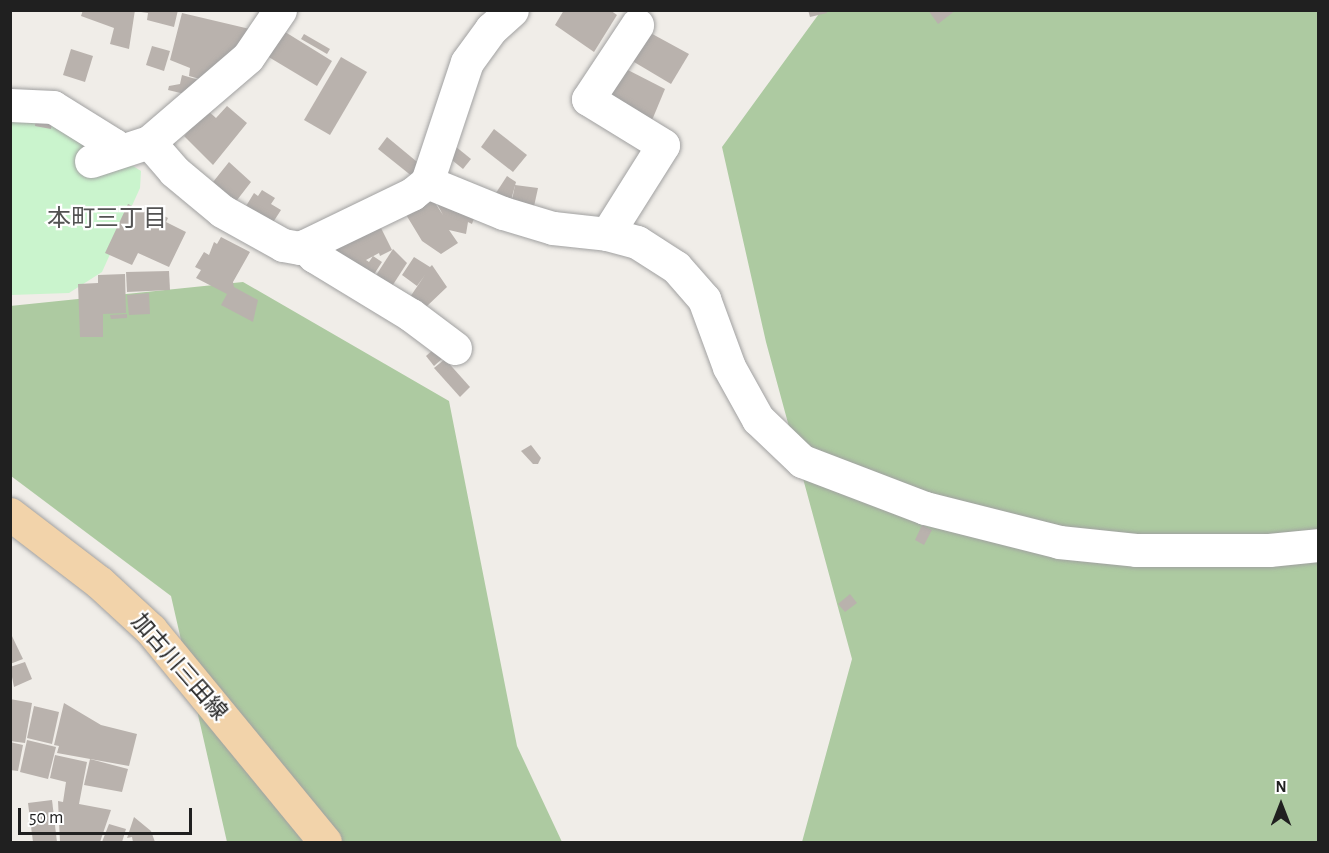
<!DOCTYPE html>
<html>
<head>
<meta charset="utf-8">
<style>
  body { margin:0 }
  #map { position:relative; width:1329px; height:853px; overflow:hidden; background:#f0ede8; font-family:"Alegreya Sans","Noto Sans JP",sans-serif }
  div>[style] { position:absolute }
  .forest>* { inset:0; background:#adcaa1 }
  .park>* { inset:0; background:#caf4cd }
  .building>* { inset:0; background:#b9b2ad }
  .roads { filter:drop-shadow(0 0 2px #a1a1a1) drop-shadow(0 0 2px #a1a1a1) }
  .minor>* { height:33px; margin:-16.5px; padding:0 16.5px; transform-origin:16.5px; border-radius:16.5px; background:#fff }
  .major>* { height:33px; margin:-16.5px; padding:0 16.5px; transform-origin:16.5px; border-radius:16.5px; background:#f2d3aa }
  span { translate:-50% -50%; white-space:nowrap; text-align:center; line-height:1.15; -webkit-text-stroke:4.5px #fff; paint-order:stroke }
  .street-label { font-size:22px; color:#202020 }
  .neighbourhood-label { font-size:24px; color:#535353 }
  .frame { position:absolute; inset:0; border:12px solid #202020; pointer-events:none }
  .north { position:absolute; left:1251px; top:775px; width:60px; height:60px; -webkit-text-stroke:4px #fff; paint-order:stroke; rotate:0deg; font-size:16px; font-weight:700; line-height:24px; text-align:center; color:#202020 }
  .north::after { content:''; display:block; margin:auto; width:21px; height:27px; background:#202020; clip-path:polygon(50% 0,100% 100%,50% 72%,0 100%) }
  .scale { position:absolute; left:18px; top:808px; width:174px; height:27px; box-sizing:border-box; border:3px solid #202020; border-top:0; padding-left:8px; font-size:18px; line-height:21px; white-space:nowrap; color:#202020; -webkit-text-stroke:4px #fff; paint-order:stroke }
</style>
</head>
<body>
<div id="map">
  <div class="forest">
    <i style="clip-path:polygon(821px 11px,1318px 11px,1318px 842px,802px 842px,852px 659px,766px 342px,722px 147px)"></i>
    <i style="clip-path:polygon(243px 282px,449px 401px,517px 746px,562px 842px,227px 842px,171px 596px,11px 476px,10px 306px)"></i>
  </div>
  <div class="park">
    <i style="clip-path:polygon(10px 111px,51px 114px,141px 171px,140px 188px,102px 272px,69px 293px,11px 295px)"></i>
  </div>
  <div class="building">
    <i style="clip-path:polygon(83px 10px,135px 10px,129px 49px,110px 44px,114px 28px,81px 16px)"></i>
    <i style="clip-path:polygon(178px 10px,174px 27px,147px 20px,148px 13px,141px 12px)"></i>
    <i style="clip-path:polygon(564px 10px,610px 10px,617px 15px,594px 52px,555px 25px)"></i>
    <i style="clip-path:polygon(808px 10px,826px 10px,827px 13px,810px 17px)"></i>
    <i style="clip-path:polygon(928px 10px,956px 10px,938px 24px)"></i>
    <i style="clip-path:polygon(182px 13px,254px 30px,200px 82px,201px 75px,200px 79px,189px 76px,190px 68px,170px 60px)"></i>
    <i style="clip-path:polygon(282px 30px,332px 61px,317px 86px,267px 56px)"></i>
    <i style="clip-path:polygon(645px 30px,689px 54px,671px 84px,629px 59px)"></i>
    <i style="clip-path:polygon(304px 34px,330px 49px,327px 54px,301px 39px)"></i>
    <i style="clip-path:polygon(152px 46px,170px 51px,164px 71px,146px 65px)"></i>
    <i style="clip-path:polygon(71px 49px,93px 56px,85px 82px,63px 75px)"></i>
    <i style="clip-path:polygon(341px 57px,367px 72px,330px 135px,304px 120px)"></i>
    <i style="clip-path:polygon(624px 68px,665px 89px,650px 125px,606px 98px)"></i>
    <i style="clip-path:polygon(182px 75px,199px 80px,193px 96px,168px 90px,169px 86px,180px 84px)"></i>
    <i style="clip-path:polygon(227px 106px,247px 123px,213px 165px,184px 136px,207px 110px,216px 118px)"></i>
    <i style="clip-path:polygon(37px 113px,53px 116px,51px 129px,35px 126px)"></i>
    <i style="clip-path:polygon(494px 129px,527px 155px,513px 172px,481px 147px)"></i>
    <i style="clip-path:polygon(387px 137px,422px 166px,413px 177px,378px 149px)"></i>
    <i style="clip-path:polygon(455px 146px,471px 159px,463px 169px,447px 156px)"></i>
    <i style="clip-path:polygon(229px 162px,251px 182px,234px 204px,217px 192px,220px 188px,213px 182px)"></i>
    <i style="clip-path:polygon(507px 176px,516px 182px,510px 204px,492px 199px)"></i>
    <i style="clip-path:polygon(515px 185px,538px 188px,533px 211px,511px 205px)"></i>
    <i style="clip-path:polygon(262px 190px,275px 198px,271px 204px,281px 210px,270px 227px,243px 211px,254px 193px,258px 196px)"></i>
    <i style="clip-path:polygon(429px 194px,443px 215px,437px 204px,442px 196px,477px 210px,472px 224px,468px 222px,466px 234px,449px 230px,458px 243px,441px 254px,422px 241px,402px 208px)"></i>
    <i style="clip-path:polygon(128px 204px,149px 214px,151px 210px,160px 214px,168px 218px,166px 222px,186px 232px,169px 267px,138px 253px,132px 265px,105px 253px)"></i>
    <i style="clip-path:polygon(376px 218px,392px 250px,380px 256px,379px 253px,366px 260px,369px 262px,373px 256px,382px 262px,369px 282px,316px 251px)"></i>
    <i style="clip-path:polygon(221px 237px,250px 252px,233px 282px,234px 287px,258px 300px,253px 322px,221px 305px,227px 294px,196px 278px,201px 270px,195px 267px,204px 252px,209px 255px,214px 242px,217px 244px)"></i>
    <i style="clip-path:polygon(393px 249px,407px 263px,387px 294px,371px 283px)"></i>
    <i style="clip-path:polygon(414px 257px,430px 267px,432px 265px,447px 287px,426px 307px,421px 301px,417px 305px,410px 297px,425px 275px,417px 286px,402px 275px)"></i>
    <i style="clip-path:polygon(169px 271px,170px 290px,127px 292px,126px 272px)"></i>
    <i style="clip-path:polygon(125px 274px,126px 313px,103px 314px,103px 337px,80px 337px,78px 284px,98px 283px,98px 275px)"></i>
    <i style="clip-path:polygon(149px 293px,150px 314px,129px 315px,127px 295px)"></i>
    <i style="clip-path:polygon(127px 314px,127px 318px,111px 319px,110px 315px)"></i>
    <i style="clip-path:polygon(435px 348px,443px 358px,434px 366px,426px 356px)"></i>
    <i style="clip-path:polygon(445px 359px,470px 387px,460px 397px,434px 368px)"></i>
    <i style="clip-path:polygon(531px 445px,541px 458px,538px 464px,533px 464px,521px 451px)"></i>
    <i style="clip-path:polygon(922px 525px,932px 530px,924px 545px,915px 540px)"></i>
    <i style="clip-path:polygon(850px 594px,857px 603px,845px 612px,838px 604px)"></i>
    <i style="clip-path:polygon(10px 632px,23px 659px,10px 664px)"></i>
    <i style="clip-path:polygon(25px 662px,32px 679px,14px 687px,10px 667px)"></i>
    <i style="clip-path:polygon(10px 699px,32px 703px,25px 743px,10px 741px)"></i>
    <i style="clip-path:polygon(64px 703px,101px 725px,137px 734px,129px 766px,57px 753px,59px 746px,54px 745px)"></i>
    <i style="clip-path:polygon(34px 706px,59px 712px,52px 744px,27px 738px)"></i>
    <i style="clip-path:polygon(27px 740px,56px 747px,48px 779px,20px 772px)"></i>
    <i style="clip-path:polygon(10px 742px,23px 745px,18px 771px,10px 770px)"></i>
    <i style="clip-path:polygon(55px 755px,87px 762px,79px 804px,111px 810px,100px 842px,60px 842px,58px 801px,63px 802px,66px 782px,50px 778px)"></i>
    <i style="clip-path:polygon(90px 759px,128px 769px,122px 792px,84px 785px)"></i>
    <i style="clip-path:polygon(52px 800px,57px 842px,33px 842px,28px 803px)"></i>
    <i style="clip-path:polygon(134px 817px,151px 831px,155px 842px,133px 842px,132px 837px,127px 838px)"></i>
    <i style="clip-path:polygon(109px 824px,126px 829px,122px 842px,102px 842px)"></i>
  </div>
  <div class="roads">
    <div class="minor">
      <i style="left:10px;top:105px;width:43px;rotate:2.7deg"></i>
      <i style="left:53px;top:107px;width:72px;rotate:31.9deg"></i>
      <i style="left:114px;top:145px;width:7px;rotate:63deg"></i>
      <i style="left:149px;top:142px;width:38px;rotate:49deg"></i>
      <i style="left:174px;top:171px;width:62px;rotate:39.8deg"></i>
      <i style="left:222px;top:211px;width:70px;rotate:29.1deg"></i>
      <i style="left:283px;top:245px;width:17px;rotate:10deg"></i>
      <i style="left:300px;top:248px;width:124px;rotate:-25.7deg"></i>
      <i style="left:412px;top:194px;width:19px;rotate:-39deg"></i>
      <i style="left:427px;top:182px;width:126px;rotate:-71.6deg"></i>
      <i style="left:467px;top:62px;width:41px;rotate:-54deg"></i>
      <i style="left:491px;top:29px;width:28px;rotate:-42deg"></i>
      <i style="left:91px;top:161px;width:61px;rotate:-18.1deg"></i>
      <i style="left:149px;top:142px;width:130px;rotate:-40.6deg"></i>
      <i style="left:248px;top:57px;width:57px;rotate:-55.8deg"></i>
      <i style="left:427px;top:182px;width:82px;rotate:22.2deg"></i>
      <i style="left:503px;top:213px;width:52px;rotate:16.7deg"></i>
      <i style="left:553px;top:228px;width:54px;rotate:6.3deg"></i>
      <i style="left:607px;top:234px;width:31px;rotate:15deg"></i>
      <i style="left:637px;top:242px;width:46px;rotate:32.7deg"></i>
      <i style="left:676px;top:267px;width:43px;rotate:48.8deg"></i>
      <i style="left:704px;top:299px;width:72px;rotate:69.8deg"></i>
      <i style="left:729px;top:367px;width:60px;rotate:60.9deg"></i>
      <i style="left:758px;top:419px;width:61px;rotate:43.7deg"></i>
      <i style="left:802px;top:461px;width:132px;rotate:20.9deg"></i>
      <i style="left:925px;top:508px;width:138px;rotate:14.2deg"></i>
      <i style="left:1059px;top:542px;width:77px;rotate:5.9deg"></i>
      <i style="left:1136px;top:550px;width:133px"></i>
      <i style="left:1269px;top:550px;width:49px;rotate:-5.8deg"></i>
      <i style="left:607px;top:234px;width:105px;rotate:-57.8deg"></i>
      <i style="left:663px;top:145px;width:88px;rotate:-148.5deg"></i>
      <i style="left:588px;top:99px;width:89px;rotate:-56.5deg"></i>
      <i style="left:304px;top:246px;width:14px;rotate:45deg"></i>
      <i style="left:314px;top:256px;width:114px;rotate:31.3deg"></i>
      <i style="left:411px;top:315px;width:55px;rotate:36.9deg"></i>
    </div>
    <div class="major">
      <i style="left:10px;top:514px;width:112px;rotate:37.4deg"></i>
      <i style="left:99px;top:582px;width:71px;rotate:42.7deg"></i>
      <i style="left:151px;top:630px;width:274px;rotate:50.6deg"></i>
    </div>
  </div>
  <div class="street-label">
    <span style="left:179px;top:667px;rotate:49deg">加古川三田線</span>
  </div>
  <div class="neighbourhood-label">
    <span style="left:107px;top:220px">本町三丁目</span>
  </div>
  <div class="frame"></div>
  <div class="north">N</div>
  <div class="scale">50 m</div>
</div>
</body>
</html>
